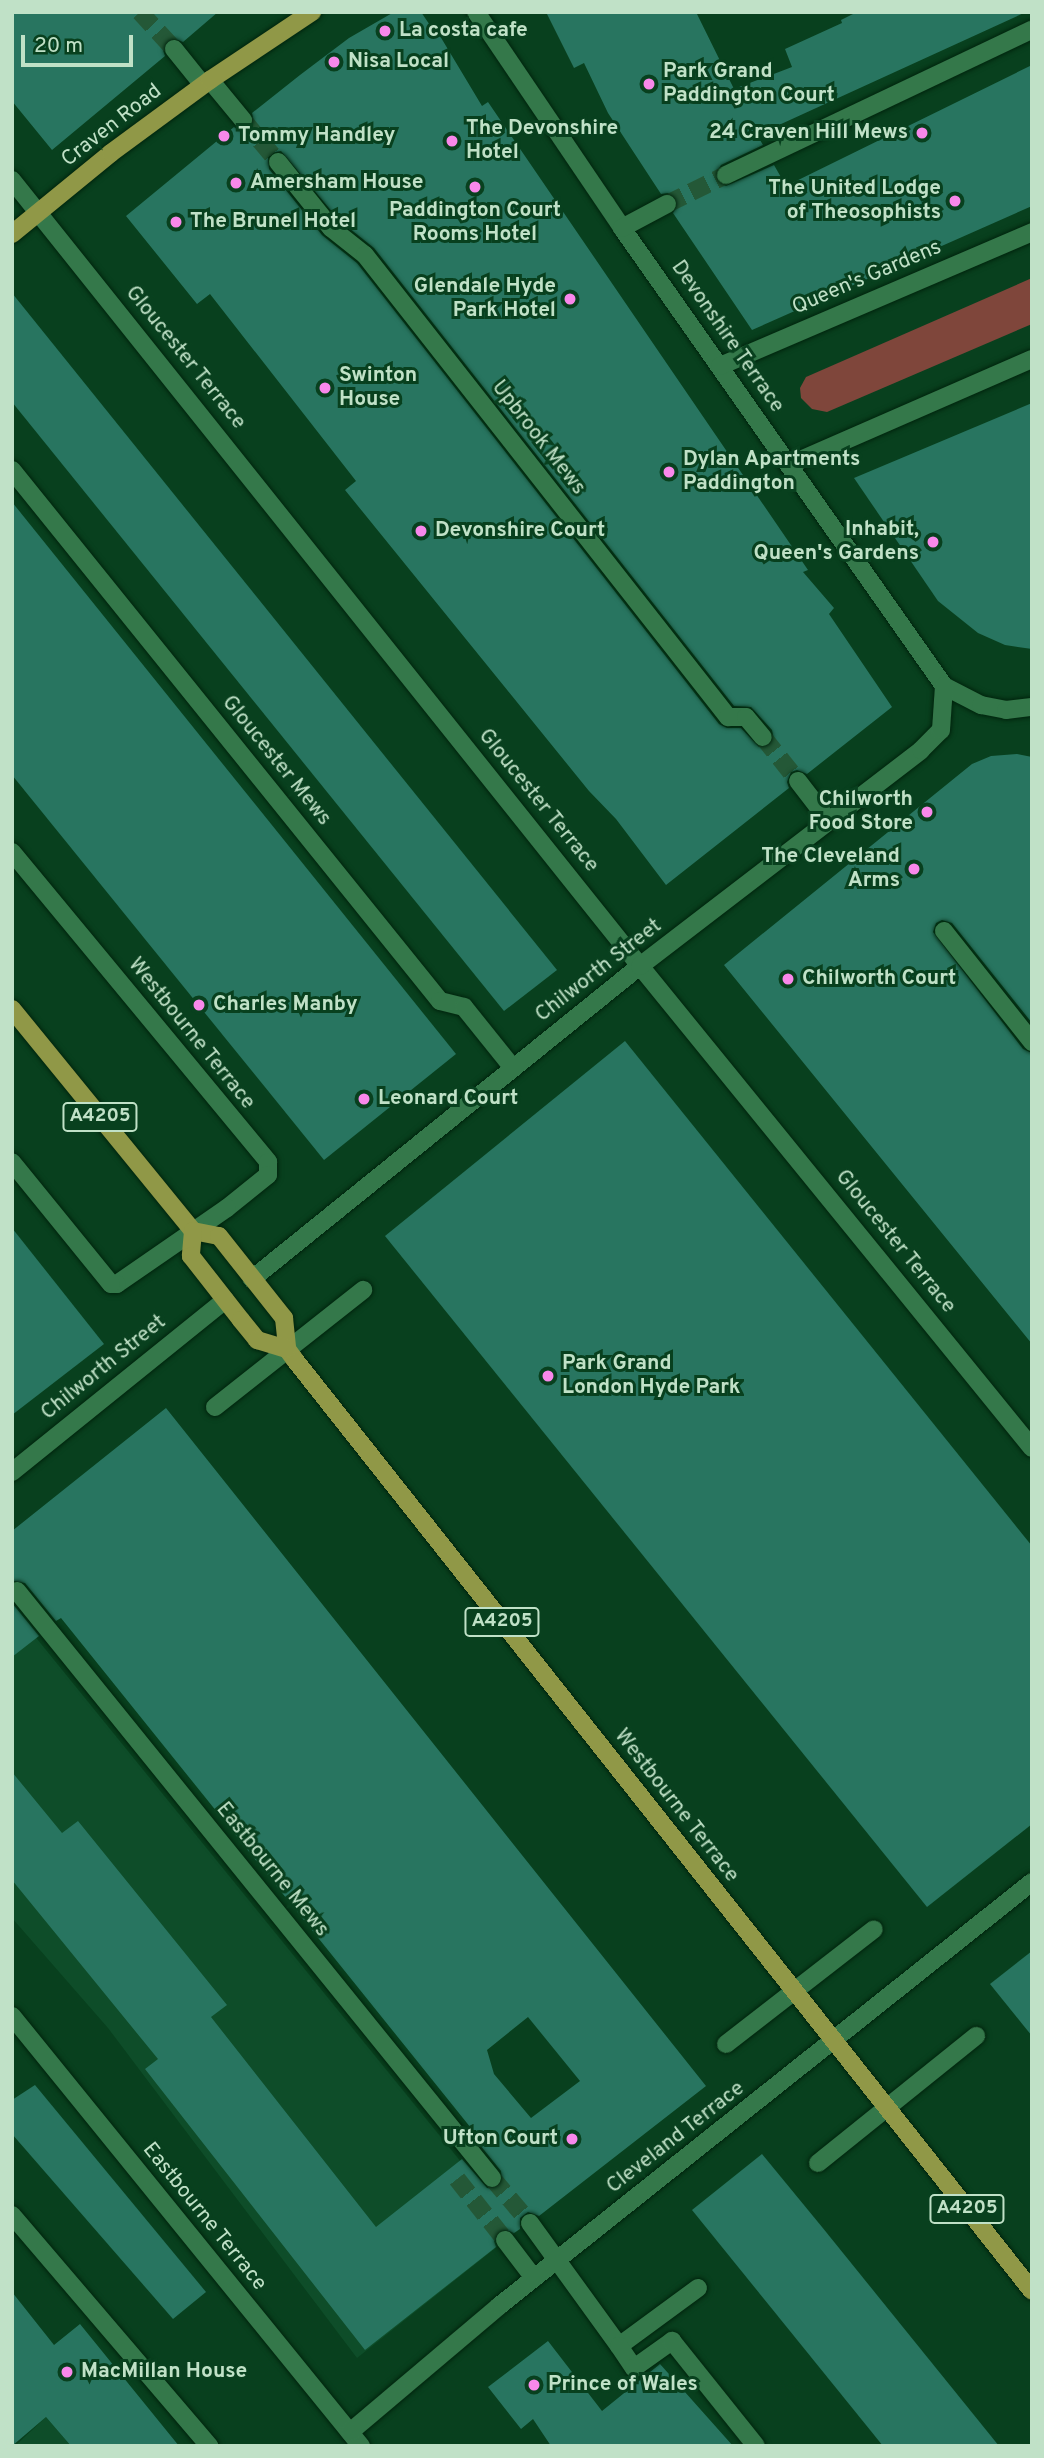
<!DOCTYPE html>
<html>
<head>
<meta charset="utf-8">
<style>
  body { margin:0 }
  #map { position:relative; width:1044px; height:2458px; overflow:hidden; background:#08401e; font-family:Overpass,sans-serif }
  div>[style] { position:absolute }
  .built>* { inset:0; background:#0e4d29 }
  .green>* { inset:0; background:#7f463b }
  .building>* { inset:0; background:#287560 }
  .minor-tunnel>* { height:18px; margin-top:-9px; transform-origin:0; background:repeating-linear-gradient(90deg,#245837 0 18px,transparent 0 27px) }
  .roads { filter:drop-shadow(0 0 2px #00240d) drop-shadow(0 0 2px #00240d) }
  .minor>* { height:18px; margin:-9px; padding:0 9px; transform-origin:9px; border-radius:9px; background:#34784a }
  .major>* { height:18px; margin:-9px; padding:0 9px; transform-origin:9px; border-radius:9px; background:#909847 }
  .dots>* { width:19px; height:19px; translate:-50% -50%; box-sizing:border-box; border:4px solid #08401e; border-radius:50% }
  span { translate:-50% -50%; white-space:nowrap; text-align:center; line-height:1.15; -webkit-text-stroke:6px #08401e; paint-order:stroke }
  .shield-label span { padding:2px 5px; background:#08401e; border:2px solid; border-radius:5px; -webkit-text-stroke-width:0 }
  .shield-label { font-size:19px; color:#c0e1c7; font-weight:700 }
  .poi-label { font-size:21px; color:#c0e1c7; font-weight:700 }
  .left { translate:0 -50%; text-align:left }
  .right { translate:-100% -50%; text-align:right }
  .street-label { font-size:21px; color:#c0e1c7 }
  .frame { position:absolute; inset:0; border:14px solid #c0e1c7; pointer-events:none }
  .scale { position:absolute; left:21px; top:35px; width:112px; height:32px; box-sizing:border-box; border:4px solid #c0e1c7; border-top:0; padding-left:9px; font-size:21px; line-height:24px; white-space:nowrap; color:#c0e1c7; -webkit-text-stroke:5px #08401e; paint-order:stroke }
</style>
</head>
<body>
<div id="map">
  <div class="built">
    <i style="clip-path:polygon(12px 1608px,517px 2231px,357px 2358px,108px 2028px,12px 1918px)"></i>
    <i style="clip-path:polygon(46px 2417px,71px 2446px,15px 2446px)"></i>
  </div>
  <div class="green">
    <i style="clip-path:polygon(1032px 278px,1032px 324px,827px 412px,812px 409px,801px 398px,800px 388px,806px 377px)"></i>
  </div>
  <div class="building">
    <i style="clip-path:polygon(12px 12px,218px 12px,183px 42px,173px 38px,166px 41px,163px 50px,165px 56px,52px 150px,12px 101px)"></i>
    <i style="clip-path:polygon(evenodd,394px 12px,421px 12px,438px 37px,440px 36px,482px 106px,488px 102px,808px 570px,803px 572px,834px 608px,829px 614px,892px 707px,807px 774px,797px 770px,791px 772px,787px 782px,789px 788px,666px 885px,616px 819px,589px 791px,345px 490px,356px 481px,210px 294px,197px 304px,126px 216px,234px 127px,240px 131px,250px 129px,254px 123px,252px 113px,300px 75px,349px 38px,394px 12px,281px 151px,339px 220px,374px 248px,734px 706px,751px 707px,772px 730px,774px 740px,770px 746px,759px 747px,741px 728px,727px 728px,719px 724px,357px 263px,322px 235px,269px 169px,268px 157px,271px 153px,281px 151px)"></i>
    <i style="clip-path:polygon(546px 12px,696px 12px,734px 89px,792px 67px,785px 49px,842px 23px,841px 20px,857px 12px,1026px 12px,757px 135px,763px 145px,721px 165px,715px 175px,719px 184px,726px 186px,774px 165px,786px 186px,1032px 65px,1032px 206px,752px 330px,673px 213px,678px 205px,677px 198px,668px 193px,661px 194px,608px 113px,584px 63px,574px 68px)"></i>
    <i style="clip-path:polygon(12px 293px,557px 970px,504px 1011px,12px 402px)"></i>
    <i style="clip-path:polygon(1032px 403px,1032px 649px,1005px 645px,978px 633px,938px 601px,854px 478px)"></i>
    <i style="clip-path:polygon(12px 502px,456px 1054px,324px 1160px,12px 775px)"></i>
    <i style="clip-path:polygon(1017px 754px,1032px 757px,1032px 1023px,952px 923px,942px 920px,936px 923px,933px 932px,1023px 1049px,1032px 1053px,1032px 1344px,724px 965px,972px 764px,991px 756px)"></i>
    <i style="clip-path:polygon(625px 1041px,1032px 1546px,1032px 1824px,927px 1907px,385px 1236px)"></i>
    <i style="clip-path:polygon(12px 1228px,104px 1344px,12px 1415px)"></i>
    <i style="clip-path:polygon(evenodd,166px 1408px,706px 2086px,539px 2216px,528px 2212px,520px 2218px,520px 2229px,514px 2233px,504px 2229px,498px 2231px,494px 2241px,496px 2247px,365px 2350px,145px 2069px,158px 2059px,12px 1880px,12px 1772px,62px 1833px,78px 1821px,227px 2005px,211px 2017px,376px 2227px,462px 2159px,487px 2188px,494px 2189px,502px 2183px,501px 2171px,480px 2145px,483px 2143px,61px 1618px,56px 1621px,25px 1583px,12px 1581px,12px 1531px,166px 1408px,528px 2017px,580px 2081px,531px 2118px,494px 2074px,487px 2050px,528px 2017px)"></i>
    <i style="clip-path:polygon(12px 1603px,39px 1636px,12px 1657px)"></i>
    <i style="clip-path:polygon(1032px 1951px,1032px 2036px,990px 1984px)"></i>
    <i style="clip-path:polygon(35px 2085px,206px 2292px,173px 2319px,12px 2134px,12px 2100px)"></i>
    <i style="clip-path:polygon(762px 2154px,822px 2227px,999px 2446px,883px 2446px,692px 2210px)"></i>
    <i style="clip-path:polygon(12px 2292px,54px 2345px,80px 2324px,179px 2446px,71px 2446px,46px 2417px,12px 2446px)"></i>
    <i style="clip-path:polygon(548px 2341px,602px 2411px,660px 2364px,733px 2446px,551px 2446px,533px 2419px,521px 2429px,488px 2387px)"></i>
  </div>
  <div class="minor-tunnel">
    <i style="left:140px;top:12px;width:50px;rotate:47.4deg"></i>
    <i style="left:243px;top:120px;width:55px;rotate:50.2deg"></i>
    <i style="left:667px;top:204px;width:66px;rotate:-26.2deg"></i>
    <i style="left:763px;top:737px;width:56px;rotate:51.5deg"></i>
    <i style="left:492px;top:2178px;width:59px;rotate:49.8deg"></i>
    <i style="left:457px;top:2179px;width:78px;rotate:51.8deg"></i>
  </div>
  <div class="roads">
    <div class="minor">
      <i style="left:476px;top:12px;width:261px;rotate:55.9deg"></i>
      <i style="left:622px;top:228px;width:560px;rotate:54.89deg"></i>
      <i style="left:944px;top:686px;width:42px;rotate:27.2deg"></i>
      <i style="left:981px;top:705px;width:25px;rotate:11deg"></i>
      <i style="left:1006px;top:710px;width:26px;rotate:-7deg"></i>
      <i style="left:174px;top:49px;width:46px;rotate:51.1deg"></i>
      <i style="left:210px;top:80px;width:52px;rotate:50.5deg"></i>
      <i style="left:278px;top:162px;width:85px;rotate:51.2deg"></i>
      <i style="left:331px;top:228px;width:43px;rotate:38.5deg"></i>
      <i style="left:365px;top:255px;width:588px;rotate:51.84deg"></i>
      <i style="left:728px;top:717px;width:18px"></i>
      <i style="left:746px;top:717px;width:26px;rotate:50deg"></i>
      <i style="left:726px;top:175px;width:339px;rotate:-25.4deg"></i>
      <i style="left:12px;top:180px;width:1006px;rotate:51.38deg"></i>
      <i style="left:640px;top:966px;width:621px;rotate:50.88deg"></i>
      <i style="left:622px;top:228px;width:51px;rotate:-28.1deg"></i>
      <i style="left:720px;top:366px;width:340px;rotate:-23.2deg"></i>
      <i style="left:789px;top:465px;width:265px;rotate:-23.6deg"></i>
      <i style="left:12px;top:470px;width:682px;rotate:51.13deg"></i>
      <i style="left:440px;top:1001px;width:25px;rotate:14deg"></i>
      <i style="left:464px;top:1007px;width:78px;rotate:51.2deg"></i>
      <i style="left:798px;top:781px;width:49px;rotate:52.4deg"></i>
      <i style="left:12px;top:852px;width:402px;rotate:50.4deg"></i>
      <i style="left:268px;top:1162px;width:13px;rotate:90deg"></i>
      <i style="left:268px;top:1175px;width:53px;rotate:141.2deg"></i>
      <i style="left:227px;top:1208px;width:134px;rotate:145.4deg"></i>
      <i style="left:117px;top:1284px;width:6px;rotate:180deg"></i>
      <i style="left:111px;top:1284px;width:157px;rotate:-129.1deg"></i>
      <i style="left:944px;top:931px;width:142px;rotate:51.6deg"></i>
      <i style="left:252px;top:1279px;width:499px;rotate:-38.9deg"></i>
      <i style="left:640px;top:966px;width:354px;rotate:-37.5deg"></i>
      <i style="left:921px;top:750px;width:28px;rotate:-45deg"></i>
      <i style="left:941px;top:730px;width:44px;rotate:-86.1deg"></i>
      <i style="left:215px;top:1407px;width:189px;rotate:-38.3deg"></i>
      <i style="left:12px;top:1472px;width:274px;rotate:-38.9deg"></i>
      <i style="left:17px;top:1591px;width:755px;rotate:51.02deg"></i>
      <i style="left:12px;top:2016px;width:554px;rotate:50.94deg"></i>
      <i style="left:726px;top:2044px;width:187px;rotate:-37.8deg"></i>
      <i style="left:818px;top:2163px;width:203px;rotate:-38.8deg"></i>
      <i style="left:12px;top:2215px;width:304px;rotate:49.5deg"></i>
      <i style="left:530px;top:2223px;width:152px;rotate:54.1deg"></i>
      <i style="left:619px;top:2346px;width:98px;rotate:-36.3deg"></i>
      <i style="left:505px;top:2240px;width:48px;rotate:52.7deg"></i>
      <i style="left:619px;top:2346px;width:27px;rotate:56deg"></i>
      <i style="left:634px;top:2368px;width:47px;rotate:-35.4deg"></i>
      <i style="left:672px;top:2341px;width:134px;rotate:51.3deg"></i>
      <i style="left:350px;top:2432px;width:195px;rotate:-40.2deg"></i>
      <i style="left:499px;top:2306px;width:681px;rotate:-38.5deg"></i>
    </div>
    <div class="major">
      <i style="left:12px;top:234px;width:128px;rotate:-39.3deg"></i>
      <i style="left:111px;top:153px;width:123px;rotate:-36.4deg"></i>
      <i style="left:210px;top:80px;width:123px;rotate:-33.7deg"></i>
      <i style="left:12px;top:1009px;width:286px;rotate:50.8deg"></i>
      <i style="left:193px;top:1231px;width:26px;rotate:11deg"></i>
      <i style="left:219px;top:1236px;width:105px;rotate:51.6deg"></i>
      <i style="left:284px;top:1318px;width:31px;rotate:84deg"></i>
      <i style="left:287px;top:1349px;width:14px;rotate:54deg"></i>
      <i style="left:295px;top:1360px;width:1187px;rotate:51.63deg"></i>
      <i style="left:193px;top:1231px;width:25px;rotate:95deg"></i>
      <i style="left:191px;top:1256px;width:81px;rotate:52deg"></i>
      <i style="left:241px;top:1320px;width:26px;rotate:51deg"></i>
      <i style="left:257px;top:1340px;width:31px;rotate:17deg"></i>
    </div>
  </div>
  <div class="dots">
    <i style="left:385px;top:31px;background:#f888ea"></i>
    <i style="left:334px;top:62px;background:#f888ea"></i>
    <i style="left:649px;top:84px;background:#f888ea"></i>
    <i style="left:922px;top:133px;background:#f888ea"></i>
    <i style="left:224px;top:136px;background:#f888ea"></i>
    <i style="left:452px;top:141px;background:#f888ea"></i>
    <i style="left:236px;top:183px;background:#f888ea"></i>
    <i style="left:475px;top:187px;background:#f888ea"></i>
    <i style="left:955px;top:201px;background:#f888ea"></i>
    <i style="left:176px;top:222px;background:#f888ea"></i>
    <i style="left:570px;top:299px;background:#f888ea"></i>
    <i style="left:325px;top:388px;background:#f888ea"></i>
    <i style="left:669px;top:472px;background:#f888ea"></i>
    <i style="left:421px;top:531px;background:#f888ea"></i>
    <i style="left:933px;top:542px;background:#f888ea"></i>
    <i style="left:927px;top:812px;background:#f888ea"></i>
    <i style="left:914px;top:869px;background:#f888ea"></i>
    <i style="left:788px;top:979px;background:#f888ea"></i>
    <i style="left:199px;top:1005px;background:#f888ea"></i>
    <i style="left:364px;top:1099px;background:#f888ea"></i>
    <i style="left:548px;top:1376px;background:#f888ea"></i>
    <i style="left:572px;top:2139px;background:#f888ea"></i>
    <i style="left:67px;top:2372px;background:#f888ea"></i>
    <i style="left:534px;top:2385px;background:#f888ea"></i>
  </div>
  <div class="shield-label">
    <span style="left:100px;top:1117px">A4205</span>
    <span style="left:502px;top:1622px">A4205</span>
    <span style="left:967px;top:2209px">A4205</span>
  </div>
  <div class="poi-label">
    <span class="left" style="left:399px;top:31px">La costa cafe</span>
    <span class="left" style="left:348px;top:62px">Nisa Local</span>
    <span class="left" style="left:663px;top:84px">Park Grand<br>Paddington Court</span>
    <span class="left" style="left:466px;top:141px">The Devonshire<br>Hotel</span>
    <span class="right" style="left:908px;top:133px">24 Craven Hill Mews</span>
    <span class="left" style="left:238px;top:136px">Tommy Handley</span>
    <span class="left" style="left:250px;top:183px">Amersham House</span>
    <span class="right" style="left:941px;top:201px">The United Lodge<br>of Theosophists</span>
    <span style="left:475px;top:223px">Paddington Court<br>Rooms Hotel</span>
    <span class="left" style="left:190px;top:222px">The Brunel Hotel</span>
    <span class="right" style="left:556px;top:299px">Glendale Hyde<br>Park Hotel</span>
    <span class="left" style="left:339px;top:388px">Swinton<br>House</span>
    <span class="left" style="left:683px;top:472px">Dylan Apartments<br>Paddington</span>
    <span class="right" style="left:919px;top:542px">Inhabit,<br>Queen's Gardens</span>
    <span class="left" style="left:435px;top:531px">Devonshire Court</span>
    <span class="right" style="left:913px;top:812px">Chilworth<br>Food Store</span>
    <span class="right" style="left:900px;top:869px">The Cleveland<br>Arms</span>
    <span class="left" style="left:802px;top:979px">Chilworth Court</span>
    <span class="left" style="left:213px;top:1005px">Charles Manby</span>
    <span class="left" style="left:378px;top:1099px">Leonard Court</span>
    <span class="left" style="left:562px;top:1376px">Park Grand<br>London Hyde Park</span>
    <span class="right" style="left:558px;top:2139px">Ufton Court</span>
    <span class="left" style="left:81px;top:2372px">MacMillan House</span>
    <span class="left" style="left:548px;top:2385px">Prince of Wales</span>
  </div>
  <div class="street-label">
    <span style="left:112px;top:126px;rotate:-38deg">Craven Road</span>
    <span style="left:867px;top:278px;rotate:-23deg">Queen's Gardens</span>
    <span style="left:727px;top:337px;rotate:55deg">Devonshire Terrace</span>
    <span style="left:185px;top:358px;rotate:51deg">Gloucester Terrace</span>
    <span style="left:538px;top:438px;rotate:52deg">Upbrook Mews</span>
    <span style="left:276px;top:761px;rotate:51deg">Gloucester Mews</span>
    <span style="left:538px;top:801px;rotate:51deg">Gloucester Terrace</span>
    <span style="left:599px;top:971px;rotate:-38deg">Chilworth Street</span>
    <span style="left:191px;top:1034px;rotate:51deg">Westbourne Terrace</span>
    <span style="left:895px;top:1242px;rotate:51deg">Gloucester Terrace</span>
    <span style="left:104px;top:1368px;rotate:-39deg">Chilworth Street</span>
    <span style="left:676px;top:1806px;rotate:52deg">Westbourne Terrace</span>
    <span style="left:272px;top:1870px;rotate:51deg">Eastbourne Mews</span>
    <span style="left:676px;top:2138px;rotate:-38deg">Cleveland Terrace</span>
    <span style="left:204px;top:2217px;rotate:51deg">Eastbourne Terrace</span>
  </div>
  <div class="frame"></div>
  <div class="scale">20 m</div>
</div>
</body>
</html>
